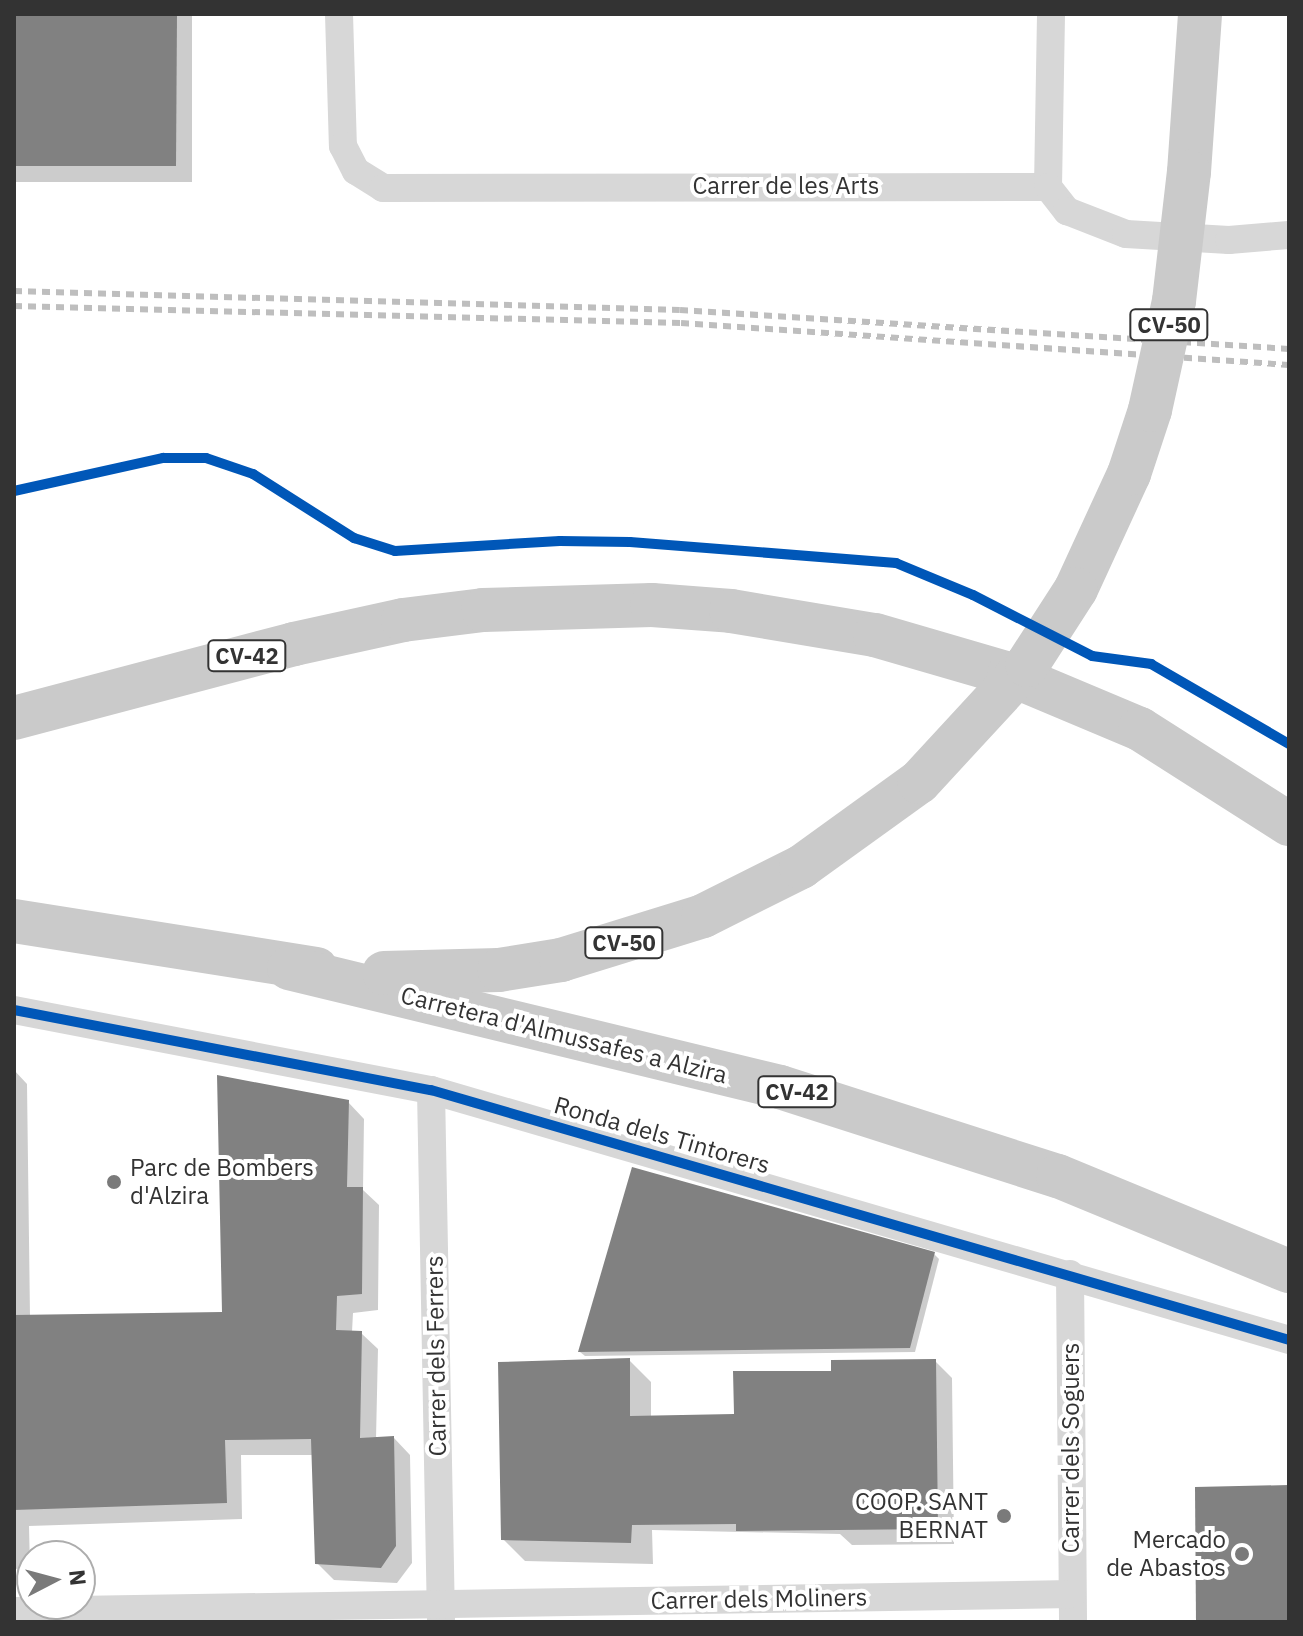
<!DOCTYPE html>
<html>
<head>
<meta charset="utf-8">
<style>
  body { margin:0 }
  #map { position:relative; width:1303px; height:1636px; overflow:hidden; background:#fff; font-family:"IBM Plex Sans",sans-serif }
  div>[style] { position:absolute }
  .shadow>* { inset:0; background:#0003 }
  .building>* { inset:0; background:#818181 }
  .minor>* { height:28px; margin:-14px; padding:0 14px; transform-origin:14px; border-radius:14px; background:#d7d7d7 }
  .primary>* { height:44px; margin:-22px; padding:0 22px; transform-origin:22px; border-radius:22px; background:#cacaca }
  .rail>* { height:6px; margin-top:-3px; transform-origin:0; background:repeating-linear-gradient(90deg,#bebebe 0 8px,transparent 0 14px) }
  .primary-bridge>* { height:44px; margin:-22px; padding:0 22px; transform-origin:22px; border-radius:22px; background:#cacaca }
  .cycleway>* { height:10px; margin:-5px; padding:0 5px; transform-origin:5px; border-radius:5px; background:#0057b8 }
  .dots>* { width:22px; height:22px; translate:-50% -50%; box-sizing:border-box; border:4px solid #fff; border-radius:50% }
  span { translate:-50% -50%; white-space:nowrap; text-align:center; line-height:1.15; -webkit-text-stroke:8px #fff; paint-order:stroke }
  .shield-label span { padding:2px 6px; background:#fff; border:2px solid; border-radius:6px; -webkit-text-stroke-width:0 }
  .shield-label { font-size:22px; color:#333; font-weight:700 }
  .street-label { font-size:24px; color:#333 }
  .poi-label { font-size:24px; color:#333 }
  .left { translate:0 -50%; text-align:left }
  .right { translate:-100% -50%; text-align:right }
  .frame { position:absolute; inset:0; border:16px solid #333; pointer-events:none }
  .north { position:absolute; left:16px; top:1540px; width:80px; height:80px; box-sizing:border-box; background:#fff; border:2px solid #adadad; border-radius:50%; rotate:84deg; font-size:22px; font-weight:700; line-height:32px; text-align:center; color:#333 }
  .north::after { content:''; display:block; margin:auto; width:28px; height:36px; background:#7a7a7a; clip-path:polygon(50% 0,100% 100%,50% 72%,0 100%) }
</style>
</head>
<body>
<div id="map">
  <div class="shadow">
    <i style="clip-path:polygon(14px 14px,192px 14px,192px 182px,14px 182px)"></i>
    <i style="clip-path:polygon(14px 1070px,27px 1084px,30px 1316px,224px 1314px,348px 1102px,364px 1119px,363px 1190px,379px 1205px,378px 1310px,353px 1313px,352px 1332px,361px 1333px,378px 1349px,376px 1439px,394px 1438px,410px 1455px,412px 1563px,397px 1583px,334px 1580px,317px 1563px,313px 1455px,241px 1455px,242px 1519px,29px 1526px,30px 1568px,14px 1569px)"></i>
    <i style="clip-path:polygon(934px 1254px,939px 1259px,915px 1352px,585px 1356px,580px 1352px)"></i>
    <i style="clip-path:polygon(629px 1360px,651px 1382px,651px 1418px,736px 1416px,833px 1373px,935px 1361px,952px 1378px,954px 1544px,852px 1545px,840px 1534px,652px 1530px,653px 1564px,525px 1561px,503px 1539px)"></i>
  </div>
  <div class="building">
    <i style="clip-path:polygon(14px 14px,177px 14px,176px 166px,14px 166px)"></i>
    <i style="clip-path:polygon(217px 1075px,349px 1100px,347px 1187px,363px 1187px,362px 1294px,337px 1296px,336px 1330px,362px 1331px,360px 1438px,394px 1436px,396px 1546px,381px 1568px,315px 1564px,311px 1439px,225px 1440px,227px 1503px,14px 1510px,14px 1315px,222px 1312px)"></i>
    <i style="clip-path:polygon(632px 1167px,935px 1252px,910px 1348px,578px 1352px)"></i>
    <i style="clip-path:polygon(630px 1358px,630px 1416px,734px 1414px,733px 1371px,831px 1371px,831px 1360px,936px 1359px,938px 1529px,736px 1531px,736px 1524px,632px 1525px,631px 1543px,501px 1540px,498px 1362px)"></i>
    <i style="clip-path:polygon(1289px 1485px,1289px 1622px,1196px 1622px,1195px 1487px)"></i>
  </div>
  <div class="minor">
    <i style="left:339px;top:14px;width:132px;rotate:88.3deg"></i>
    <i style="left:343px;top:146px;width:28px;rotate:63deg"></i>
    <i style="left:356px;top:171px;width:32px;rotate:32deg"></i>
    <i style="left:383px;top:188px;width:665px;rotate:-0.09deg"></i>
    <i style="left:1048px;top:187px;width:173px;rotate:-89deg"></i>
    <i style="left:1048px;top:187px;width:31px;rotate:52deg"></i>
    <i style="left:1067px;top:211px;width:63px;rotate:21.3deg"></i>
    <i style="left:1126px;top:234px;width:103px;rotate:3.3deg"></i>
    <i style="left:1229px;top:240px;width:60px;rotate:-4.8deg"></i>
    <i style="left:14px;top:1010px;width:425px;rotate:10.9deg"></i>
    <i style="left:431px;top:1090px;width:894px;rotate:16.24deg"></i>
    <i style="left:431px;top:1090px;width:531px;rotate:88.92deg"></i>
    <i style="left:1070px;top:1274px;width:348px;rotate:89.5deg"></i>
    <i style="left:14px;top:1611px;width:1058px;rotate:-0.92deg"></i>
  </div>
  <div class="primary">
    <i style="left:1189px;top:172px;width:158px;rotate:-86deg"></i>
    <i style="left:1076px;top:589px;width:127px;rotate:-65.3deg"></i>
    <i style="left:14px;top:718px;width:290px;rotate:-14.8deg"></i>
    <i style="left:294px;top:644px;width:112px;rotate:-12.4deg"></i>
    <i style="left:403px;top:620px;width:81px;rotate:-7.1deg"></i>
    <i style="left:483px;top:610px;width:169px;rotate:-1.7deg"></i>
    <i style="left:652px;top:605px;width:79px;rotate:4.3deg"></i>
    <i style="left:731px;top:611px;width:146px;rotate:9.5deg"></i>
    <i style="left:875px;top:635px;width:140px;rotate:16.2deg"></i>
    <i style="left:1009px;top:674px;width:142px;rotate:22.8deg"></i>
    <i style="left:1140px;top:729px;width:177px;rotate:32.5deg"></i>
    <i style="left:14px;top:921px;width:306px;rotate:9deg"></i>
    <i style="left:289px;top:968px;width:505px;rotate:13.62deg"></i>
    <i style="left:780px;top:1087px;width:292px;rotate:17.8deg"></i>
    <i style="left:1058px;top:1176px;width:250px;rotate:22.4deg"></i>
    <i style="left:384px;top:973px;width:115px;rotate:-1.5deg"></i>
    <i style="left:499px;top:970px;width:63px;rotate:-9.2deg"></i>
    <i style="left:561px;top:960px;width:149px;rotate:-17.2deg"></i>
    <i style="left:703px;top:916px;width:110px;rotate:-26.6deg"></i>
    <i style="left:801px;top:867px;width:145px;rotate:-35.8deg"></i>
  </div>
  <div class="rail">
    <i style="left:14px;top:291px;width:666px;rotate:1.63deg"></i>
    <i style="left:680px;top:310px;width:610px;rotate:3.66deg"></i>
    <i style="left:14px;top:306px;width:667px;rotate:1.46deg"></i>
    <i style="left:681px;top:323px;width:609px;rotate:3.95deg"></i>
  </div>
  <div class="primary-bridge">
    <i style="left:1129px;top:474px;width:67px;rotate:-71.8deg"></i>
    <i style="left:1150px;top:410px;width:112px;rotate:-77.6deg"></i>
    <i style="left:1174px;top:301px;width:130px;rotate:-83.4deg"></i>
    <i style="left:919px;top:782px;width:159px;rotate:-47.3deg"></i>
    <i style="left:1027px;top:665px;width:90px;rotate:-57.2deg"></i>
  </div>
  <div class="cycleway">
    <i style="left:14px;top:491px;width:153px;rotate:-12.5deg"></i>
    <i style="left:163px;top:458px;width:43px"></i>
    <i style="left:206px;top:458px;width:50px;rotate:18.8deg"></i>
    <i style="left:253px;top:474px;width:120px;rotate:32.4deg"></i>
    <i style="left:354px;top:538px;width:43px;rotate:17.6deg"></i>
    <i style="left:395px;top:551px;width:165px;rotate:-3.5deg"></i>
    <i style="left:560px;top:541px;width:70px;rotate:0.8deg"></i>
    <i style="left:630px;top:542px;width:267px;rotate:4.5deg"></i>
    <i style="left:896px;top:563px;width:83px;rotate:22.6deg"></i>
    <i style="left:973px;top:595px;width:134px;rotate:27.1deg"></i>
    <i style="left:1092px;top:656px;width:60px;rotate:7.7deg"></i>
    <i style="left:1151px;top:664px;width:160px;rotate:30.1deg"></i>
    <i style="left:14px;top:1010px;width:425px;rotate:10.9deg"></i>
    <i style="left:431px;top:1090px;width:894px;rotate:16.24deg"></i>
  </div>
  <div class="dots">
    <i style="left:114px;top:1182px;background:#7a7a7a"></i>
    <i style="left:1004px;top:1516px;background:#7a7a7a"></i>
    <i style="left:1242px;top:1554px;background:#7a7a7a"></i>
  </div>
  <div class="shield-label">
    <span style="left:1169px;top:325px">CV-50</span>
    <span style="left:247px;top:656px">CV-42</span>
    <span style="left:624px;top:943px">CV-50</span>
    <span style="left:797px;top:1092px">CV-42</span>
  </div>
  <div class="street-label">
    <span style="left:786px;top:186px">Carrer de les Arts</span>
    <span style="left:564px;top:1035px;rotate:14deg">Carretera d'Almussafes a Alzira</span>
    <span style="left:662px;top:1135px;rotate:16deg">Ronda dels Tintorers</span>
    <span style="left:436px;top:1356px;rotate:-91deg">Carrer dels Ferrers</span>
    <span style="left:1071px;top:1448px;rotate:-90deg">Carrer dels Soguers</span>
    <span style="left:759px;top:1599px;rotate:-1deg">Carrer dels Moliners</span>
  </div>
  <div class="poi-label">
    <span class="left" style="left:130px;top:1182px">Parc de Bombers<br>d'Alzira</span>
    <span class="right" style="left:988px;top:1516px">COOP. SANT<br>BERNAT</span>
    <span class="right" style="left:1226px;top:1554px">Mercado<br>de Abastos</span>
  </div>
  <div class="frame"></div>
  <div class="north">N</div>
</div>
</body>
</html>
